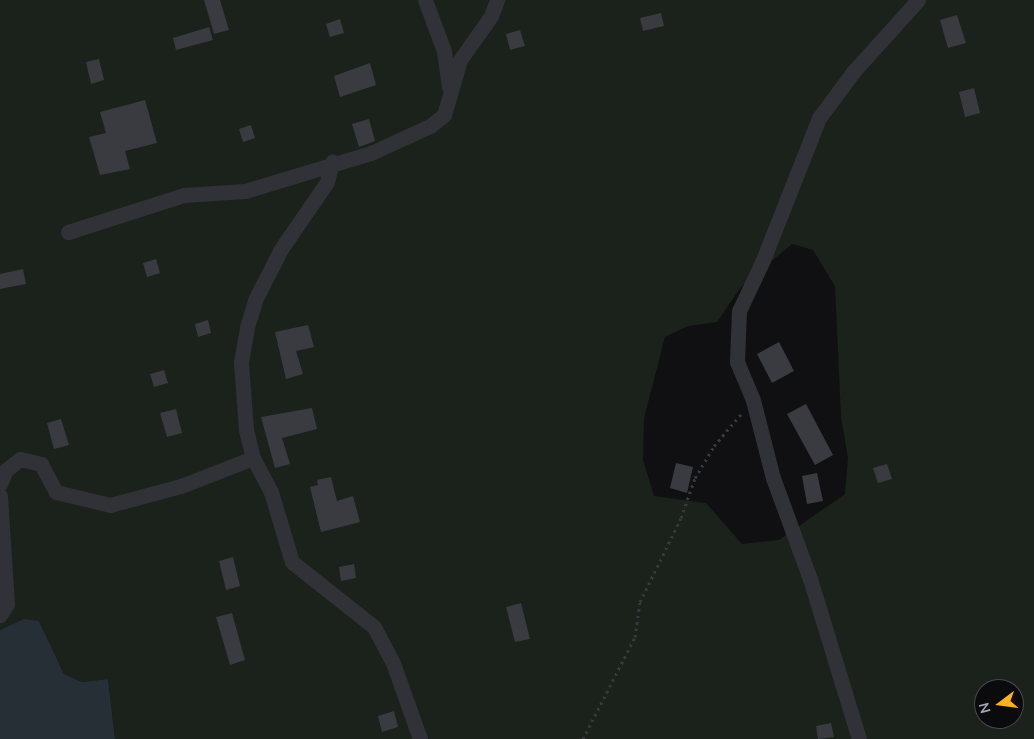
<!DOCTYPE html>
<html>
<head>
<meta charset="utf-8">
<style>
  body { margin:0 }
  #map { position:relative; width:1034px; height:739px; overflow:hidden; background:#101012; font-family:"Nunito Sans",sans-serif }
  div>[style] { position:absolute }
  .green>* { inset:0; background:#1a221b }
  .water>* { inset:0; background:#262f36 }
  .building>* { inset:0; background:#3a3b40 }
  .path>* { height:3px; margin-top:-1.5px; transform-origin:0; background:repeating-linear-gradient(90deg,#37393e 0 2.5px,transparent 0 6.5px) }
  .street>* { height:15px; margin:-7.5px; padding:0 7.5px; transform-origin:7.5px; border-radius:7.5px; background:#313237 }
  span { translate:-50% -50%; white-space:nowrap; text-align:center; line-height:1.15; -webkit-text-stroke:5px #0b0b0d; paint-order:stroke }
  .north { position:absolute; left:974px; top:679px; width:50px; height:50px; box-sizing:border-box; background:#0b0b0d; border:1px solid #474950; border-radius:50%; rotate:255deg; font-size:14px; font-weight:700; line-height:20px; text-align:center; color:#a0a6b4 }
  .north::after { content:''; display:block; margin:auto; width:18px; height:22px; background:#ffb01b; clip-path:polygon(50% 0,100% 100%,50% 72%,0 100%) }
</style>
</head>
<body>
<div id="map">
  <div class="green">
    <i style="clip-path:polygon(evenodd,0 0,1034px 0,1034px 739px,115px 739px,108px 679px,82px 682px,64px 674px,39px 621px,0 630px,0 0,792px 244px,813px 250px,835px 286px,841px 416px,848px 458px,845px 494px,779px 540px,742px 544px,706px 503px,654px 496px,643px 460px,644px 418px,665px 337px,688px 326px,717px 322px,741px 287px,792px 244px,0 0,984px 689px,1014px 689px,1014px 719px,984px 719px,984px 689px)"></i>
  </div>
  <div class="water">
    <i style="clip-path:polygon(24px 619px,39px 621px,64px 674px,82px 682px,108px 679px,115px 739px,0 739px,0 630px)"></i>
  </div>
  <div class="building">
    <i style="clip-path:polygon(204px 0,220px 0,229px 30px,214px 34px)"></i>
    <i style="clip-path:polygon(661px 13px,664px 26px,643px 31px,640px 18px)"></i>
    <i style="clip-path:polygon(957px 15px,966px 43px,948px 48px,940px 20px)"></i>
    <i style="clip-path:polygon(340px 19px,344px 33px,330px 37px,326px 24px)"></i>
    <i style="clip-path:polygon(209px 27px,213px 40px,176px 50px,173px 38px)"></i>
    <i style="clip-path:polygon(520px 30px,525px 46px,510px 50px,506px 34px)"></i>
    <i style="clip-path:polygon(99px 59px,104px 80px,91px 84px,86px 62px)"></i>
    <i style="clip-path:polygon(370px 63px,376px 85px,340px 97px,334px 76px)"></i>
    <i style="clip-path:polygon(974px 88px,980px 113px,965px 117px,959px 92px)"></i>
    <i style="clip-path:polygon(145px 100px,157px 143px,125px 151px,130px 169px,100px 175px,89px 137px,106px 133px,100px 112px)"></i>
    <i style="clip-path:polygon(369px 119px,375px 141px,359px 147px,352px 124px)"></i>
    <i style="clip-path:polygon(251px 125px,255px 138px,243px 142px,239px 129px)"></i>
    <i style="clip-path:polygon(156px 259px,160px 273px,147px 277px,143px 263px)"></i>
    <i style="clip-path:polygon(23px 269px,26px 284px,0 289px,0 274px)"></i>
    <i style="clip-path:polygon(208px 320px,211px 333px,198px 337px,195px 324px)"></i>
    <i style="clip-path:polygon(308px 325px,314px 347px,296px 351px,303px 374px,286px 379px,275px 332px)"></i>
    <i style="clip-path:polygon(779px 342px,794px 371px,772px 383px,757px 354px)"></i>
    <i style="clip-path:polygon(164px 370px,168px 383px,154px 387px,150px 374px)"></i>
    <i style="clip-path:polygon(806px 404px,833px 455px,815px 465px,787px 414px)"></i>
    <i style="clip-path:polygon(312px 408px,317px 429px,282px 438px,290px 464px,275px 468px,261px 417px)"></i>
    <i style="clip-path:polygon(176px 409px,182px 433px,167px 437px,160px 413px)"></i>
    <i style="clip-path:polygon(61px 419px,69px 445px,54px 449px,47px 423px)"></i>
    <i style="clip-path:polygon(676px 463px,693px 467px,687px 493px,670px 488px)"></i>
    <i style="clip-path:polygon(887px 464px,892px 479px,878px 483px,873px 468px)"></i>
    <i style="clip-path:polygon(817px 473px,823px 501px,807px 504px,802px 476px)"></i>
    <i style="clip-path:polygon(331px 477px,337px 501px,353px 496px,360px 522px,321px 532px,310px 487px,318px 485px,317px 480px)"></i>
    <i style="clip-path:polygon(233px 557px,240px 586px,226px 590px,219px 561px)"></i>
    <i style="clip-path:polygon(354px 564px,356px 578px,341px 581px,339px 567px)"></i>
    <i style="clip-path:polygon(521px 603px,530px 639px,515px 642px,506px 607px)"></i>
    <i style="clip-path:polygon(232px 613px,245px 660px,230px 665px,216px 617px)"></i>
    <i style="clip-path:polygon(394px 711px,398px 727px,382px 732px,378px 716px)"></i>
    <i style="clip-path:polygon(831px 723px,834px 737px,818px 739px,816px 726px)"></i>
  </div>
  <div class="path">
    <i style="left:583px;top:739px;width:114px;rotate:-63deg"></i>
    <i style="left:635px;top:637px;width:35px;rotate:-82deg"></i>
    <i style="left:640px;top:602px;width:93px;rotate:-64deg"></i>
    <i style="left:681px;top:518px;width:42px;rotate:-70.7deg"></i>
    <i style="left:695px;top:478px;width:37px;rotate:-59deg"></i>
    <i style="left:714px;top:446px;width:42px;rotate:-49.8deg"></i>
  </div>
  <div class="street">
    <i style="left:425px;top:0;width:54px;rotate:69.6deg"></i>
    <i style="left:444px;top:51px;width:36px;rotate:82deg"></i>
    <i style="left:68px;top:232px;width:122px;rotate:-17.7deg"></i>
    <i style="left:184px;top:195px;width:61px;rotate:-3.8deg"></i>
    <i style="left:245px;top:191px;width:132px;rotate:-16.8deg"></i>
    <i style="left:371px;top:153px;width:65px;rotate:-24.6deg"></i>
    <i style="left:430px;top:126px;width:18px;rotate:-38deg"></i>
    <i style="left:444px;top:115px;width:57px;rotate:-73.8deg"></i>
    <i style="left:460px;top:60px;width:54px;rotate:-54.8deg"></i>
    <i style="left:491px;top:16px;width:17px;rotate:-69deg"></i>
    <i style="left:253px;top:458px;width:30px;rotate:-104deg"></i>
    <i style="left:246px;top:429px;width:67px;rotate:-94.3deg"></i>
    <i style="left:241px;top:362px;width:36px;rotate:-80deg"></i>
    <i style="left:247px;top:327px;width:28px;rotate:-73deg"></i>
    <i style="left:255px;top:300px;width:57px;rotate:-63deg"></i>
    <i style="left:281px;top:249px;width:81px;rotate:-55.5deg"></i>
    <i style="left:327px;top:182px;width:21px;rotate:-76deg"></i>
    <i style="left:0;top:484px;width:15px;rotate:-67deg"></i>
    <i style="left:6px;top:470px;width:18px;rotate:-38deg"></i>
    <i style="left:20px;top:459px;width:22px;rotate:13deg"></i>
    <i style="left:41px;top:464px;width:32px;rotate:62deg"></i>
    <i style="left:56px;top:492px;width:56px;rotate:13.5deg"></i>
    <i style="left:110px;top:505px;width:73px;rotate:-15deg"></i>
    <i style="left:181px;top:486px;width:77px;rotate:-21.3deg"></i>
    <i style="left:253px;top:458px;width:38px;rotate:62deg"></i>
    <i style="left:271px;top:492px;width:73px;rotate:73.3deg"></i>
    <i style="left:292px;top:562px;width:105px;rotate:38.4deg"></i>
    <i style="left:374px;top:627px;width:41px;rotate:62.2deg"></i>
    <i style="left:393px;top:663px;width:81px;rotate:70.4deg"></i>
    <i style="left:0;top:496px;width:108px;rotate:86.3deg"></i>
    <i style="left:7px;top:604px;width:13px;rotate:122deg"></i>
    <i style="left:859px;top:739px;width:167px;rotate:-107deg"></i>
    <i style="left:810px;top:579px;width:108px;rotate:-110.1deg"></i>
    <i style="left:773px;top:478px;width:81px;rotate:-104.4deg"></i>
    <i style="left:753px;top:400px;width:41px;rotate:-112.8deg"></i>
    <i style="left:737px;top:362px;width:51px;rotate:-87.8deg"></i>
    <i style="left:739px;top:311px;width:56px;rotate:-64.8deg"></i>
    <i style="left:763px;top:260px;width:153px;rotate:-68.5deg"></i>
    <i style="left:819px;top:118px;width:57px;rotate:-53.5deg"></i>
    <i style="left:853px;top:72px;width:97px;rotate:-47.9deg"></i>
  </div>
  <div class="north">N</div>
</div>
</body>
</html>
